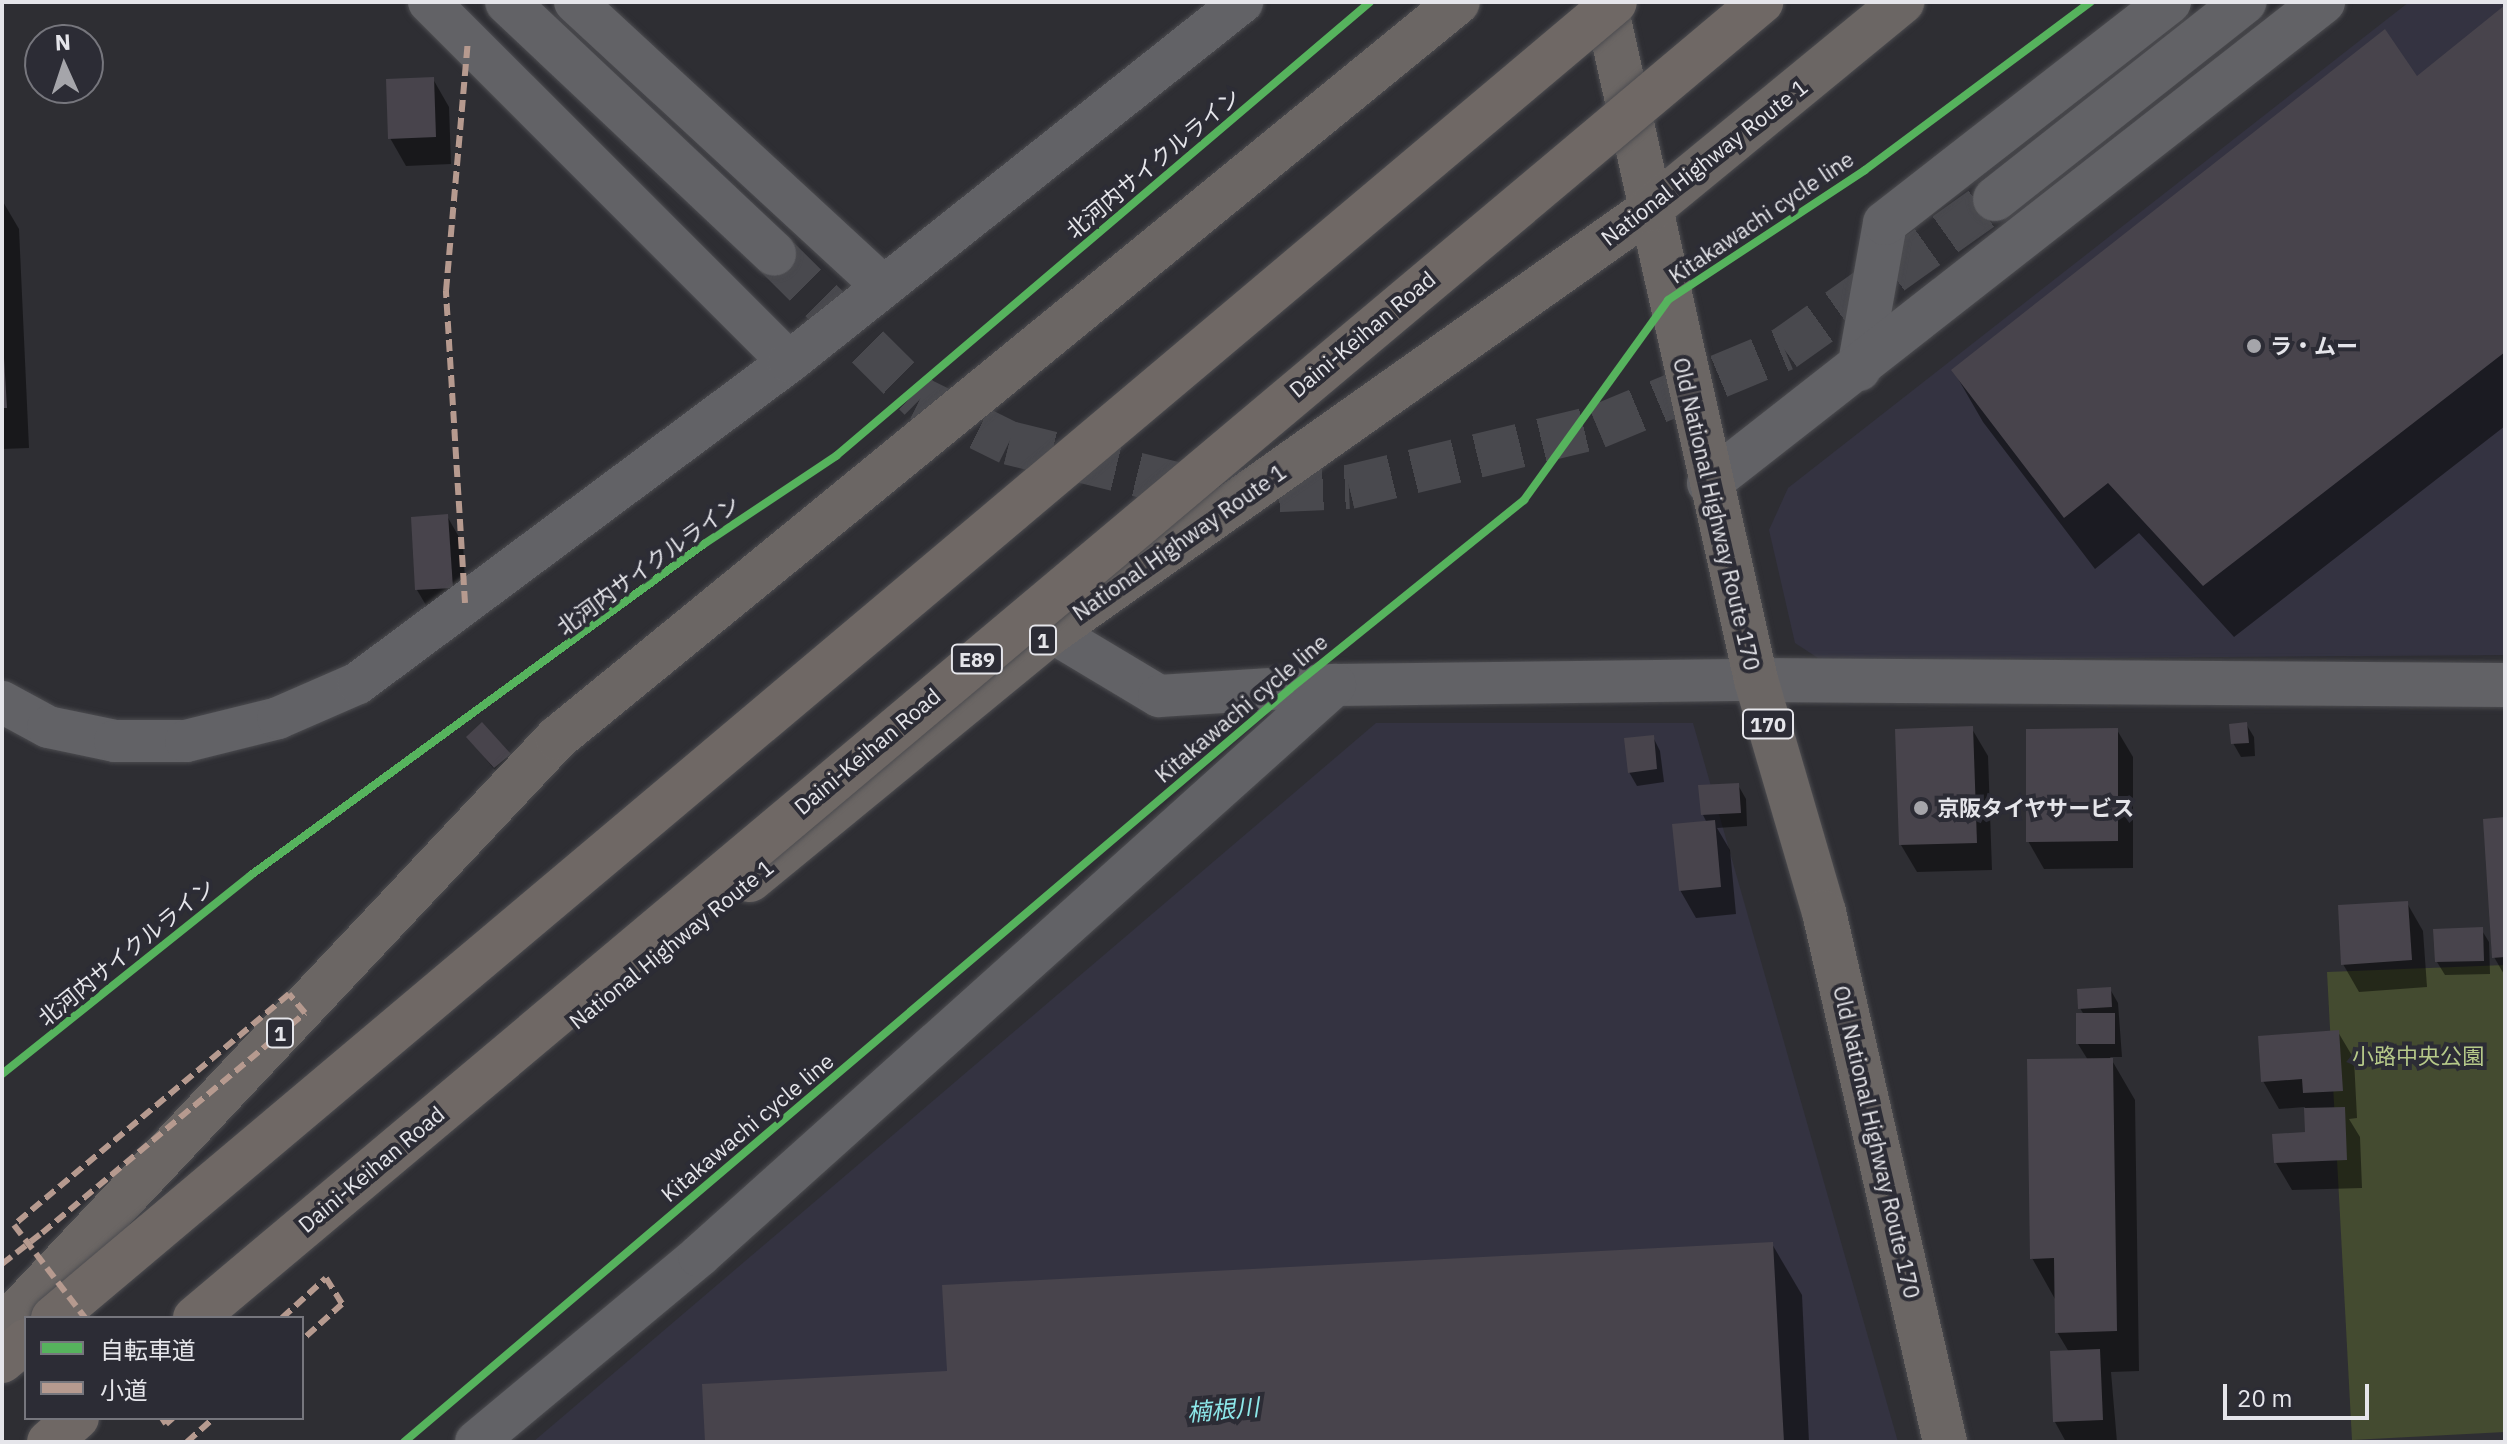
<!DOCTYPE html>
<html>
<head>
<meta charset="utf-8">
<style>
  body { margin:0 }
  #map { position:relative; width:2507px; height:1444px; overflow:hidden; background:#2e2e33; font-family:"IBM Plex Sans","Noto Sans JP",sans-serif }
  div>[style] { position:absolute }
  .built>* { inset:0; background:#343341 }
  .green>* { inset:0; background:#444b30 }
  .shadow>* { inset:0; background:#0007 }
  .building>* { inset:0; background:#48444c }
  .tertiary-tunnel>* { height:44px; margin-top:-22px; transform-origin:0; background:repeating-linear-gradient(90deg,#49494e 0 44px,transparent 0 66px) }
  .roads { filter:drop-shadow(0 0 2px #4c4c50) drop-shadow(0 0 2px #4c4c50) }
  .minor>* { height:42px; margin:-21px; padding:0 21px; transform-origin:21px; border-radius:21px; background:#626266 }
  .tertiary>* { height:44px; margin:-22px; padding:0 22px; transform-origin:22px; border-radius:22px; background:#626266 }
  .trunk>* { height:44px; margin:-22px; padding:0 22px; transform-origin:22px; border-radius:22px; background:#6b6664 }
  .motorway>* { height:44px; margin:-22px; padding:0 22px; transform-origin:22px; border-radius:22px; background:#6f6865 }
  .bridges { filter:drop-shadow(0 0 2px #4c4c50) drop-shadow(0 0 2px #4c4c50) }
  .motorway-bridge>* { height:44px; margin:-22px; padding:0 22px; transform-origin:22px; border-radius:22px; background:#6f6865 }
  .quiet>* { height:6px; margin-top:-3px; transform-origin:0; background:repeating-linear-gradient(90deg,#b69a8f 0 12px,transparent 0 18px) }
  .cycleway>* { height:8px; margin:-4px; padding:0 4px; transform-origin:4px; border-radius:4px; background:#56b35d }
  .dots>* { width:22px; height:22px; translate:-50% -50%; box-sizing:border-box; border:4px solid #2c2c35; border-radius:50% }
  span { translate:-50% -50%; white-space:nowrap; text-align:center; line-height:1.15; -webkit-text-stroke:8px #2c2c35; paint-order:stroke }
  .shield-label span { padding:2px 6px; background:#2c2c35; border:2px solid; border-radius:6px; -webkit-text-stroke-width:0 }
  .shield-label { font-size:20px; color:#e5e5ea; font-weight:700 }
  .street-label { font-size:22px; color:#e5e5ea }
  .poi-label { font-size:22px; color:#e5e5ea; font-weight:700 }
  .left { translate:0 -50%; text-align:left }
  .park-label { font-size:22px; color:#b6c989 }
  .water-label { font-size:24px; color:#8de8ea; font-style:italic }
  .frame { position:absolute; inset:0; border:4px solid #e5e5ea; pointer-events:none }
  .legend { position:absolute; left:24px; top:1316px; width:280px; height:104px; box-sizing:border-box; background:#2c2c35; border:2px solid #76767d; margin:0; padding:10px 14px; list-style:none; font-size:24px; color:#e5e5ea }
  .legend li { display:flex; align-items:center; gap:16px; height:40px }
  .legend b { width:40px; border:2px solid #76767d }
  .north { position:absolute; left:24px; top:24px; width:80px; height:80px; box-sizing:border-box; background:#2c2c35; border:2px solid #76767d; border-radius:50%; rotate:357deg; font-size:22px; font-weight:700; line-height:32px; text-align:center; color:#e5e5ea }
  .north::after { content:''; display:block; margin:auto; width:28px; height:36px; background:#a5a5aa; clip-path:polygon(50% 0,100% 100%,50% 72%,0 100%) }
  .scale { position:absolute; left:2223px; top:1384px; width:146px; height:36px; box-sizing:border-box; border:4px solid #e5e5ea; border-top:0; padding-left:10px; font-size:24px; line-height:28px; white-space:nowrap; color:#e5e5ea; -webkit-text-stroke:6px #2c2c35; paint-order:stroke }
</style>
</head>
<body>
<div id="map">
  <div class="built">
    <i style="clip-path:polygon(2409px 2px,2505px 2px,2505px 655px,1821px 660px,1795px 643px,1769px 530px,1788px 488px)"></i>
    <i style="clip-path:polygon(1376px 723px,1693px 723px,1898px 1442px,533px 1442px)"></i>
  </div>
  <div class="green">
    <i style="clip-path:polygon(2505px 965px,2505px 1432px,2352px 1440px,2327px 972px)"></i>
  </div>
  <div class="shadow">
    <i style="clip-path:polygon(2505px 8px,2505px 426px,2234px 637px,2139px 533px,2095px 569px,1983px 422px,1953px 370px,2417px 78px)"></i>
    <i style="clip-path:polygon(433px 79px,449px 107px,451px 164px,406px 166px,390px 138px)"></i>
    <i style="clip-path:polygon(2px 200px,19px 229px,29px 448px,2px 449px)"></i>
    <i style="clip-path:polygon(447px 516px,463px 544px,467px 616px,433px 617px,417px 590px)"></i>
    <i style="clip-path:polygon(2246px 724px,2254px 737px,2255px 756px,2241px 757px,2233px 743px)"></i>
    <i style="clip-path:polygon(1972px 729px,1988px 756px,1992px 870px,1917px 872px,1901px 845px)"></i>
    <i style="clip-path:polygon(2117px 730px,2133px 757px,2133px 868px,2044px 869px,2028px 841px)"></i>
    <i style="clip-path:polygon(468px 737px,509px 755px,517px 768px,503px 780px)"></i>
    <i style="clip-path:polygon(1653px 737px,1660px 751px,1664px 782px,1637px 786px,1629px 772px)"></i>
    <i style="clip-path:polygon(1738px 785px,1746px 799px,1747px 826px,1717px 828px,1730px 850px,1736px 914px,1696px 918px,1680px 890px,1707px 823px,1703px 815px)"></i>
    <i style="clip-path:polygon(2505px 819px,2505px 976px,2494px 957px)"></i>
    <i style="clip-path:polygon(2407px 903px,2423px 931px,2427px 987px,2359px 992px,2343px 964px)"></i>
    <i style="clip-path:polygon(2481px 929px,2489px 942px,2490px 974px,2445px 975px,2437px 962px)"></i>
    <i style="clip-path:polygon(2110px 989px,2118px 1003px,2122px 1057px,2110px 1057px,2135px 1100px,2139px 1371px,2111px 1372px,2117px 1442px,2066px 1442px,2055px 1422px,2069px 1352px,2057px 1332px,2055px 1299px,2032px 1258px,2088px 1060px,2078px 1044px,2084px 1015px,2080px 1008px)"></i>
    <i style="clip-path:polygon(2338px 1032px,2354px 1059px,2357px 1118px,2349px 1119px,2360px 1137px,2362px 1188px,2292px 1190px,2276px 1163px,2307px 1134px,2305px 1107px,2279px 1109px,2263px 1081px)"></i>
    <i style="clip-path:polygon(1772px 1244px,1802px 1295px,1809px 1442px,707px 1442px)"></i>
  </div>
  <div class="building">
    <i style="clip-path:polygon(2505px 5px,2505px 352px,2203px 586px,2108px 483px,2064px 518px,1951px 370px,2385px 29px,2417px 76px)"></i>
    <i style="clip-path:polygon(434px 77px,436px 137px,388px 139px,386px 79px)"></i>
    <i style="clip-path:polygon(2px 358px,4px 358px,7px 408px,2px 408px)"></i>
    <i style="clip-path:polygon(448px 514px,453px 588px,415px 590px,411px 517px)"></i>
    <i style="clip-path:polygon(482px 722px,511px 754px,494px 768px,466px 737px)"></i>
    <i style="clip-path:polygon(2247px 722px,2249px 743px,2231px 744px,2229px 724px)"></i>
    <i style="clip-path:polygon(1973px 726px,1977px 843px,1899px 845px,1895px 729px)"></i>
    <i style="clip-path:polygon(2118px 728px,2118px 841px,2026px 842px,2026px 729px)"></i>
    <i style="clip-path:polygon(1654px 735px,1657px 769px,1628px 773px,1624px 738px)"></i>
    <i style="clip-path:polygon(1739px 783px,1741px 813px,1701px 815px,1698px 785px)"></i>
    <i style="clip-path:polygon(2505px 817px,2505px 957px,2492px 958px,2483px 819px)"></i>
    <i style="clip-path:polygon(1715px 820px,1721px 887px,1679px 891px,1672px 824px)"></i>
    <i style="clip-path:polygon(2408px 901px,2412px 960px,2341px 965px,2338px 905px)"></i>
    <i style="clip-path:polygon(2483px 927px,2484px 961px,2435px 962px,2433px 929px)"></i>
    <i style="clip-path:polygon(2111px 987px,2112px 1007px,2078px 1009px,2077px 989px)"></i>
    <i style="clip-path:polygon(2076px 1013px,2115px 1013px,2115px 1044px,2076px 1044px)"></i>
    <i style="clip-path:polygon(2339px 1030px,2343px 1091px,2303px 1093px,2302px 1079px,2261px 1082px,2258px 1036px)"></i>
    <i style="clip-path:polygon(2113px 1058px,2117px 1331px,2055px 1333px,2054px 1258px,2030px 1259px,2027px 1059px)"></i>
    <i style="clip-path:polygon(2345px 1107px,2347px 1160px,2274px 1163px,2272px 1134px,2305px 1132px,2304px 1108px)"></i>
    <i style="clip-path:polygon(1773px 1242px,1784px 1442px,705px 1442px,702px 1384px,947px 1371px,942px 1285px)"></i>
    <i style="clip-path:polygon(2100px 1349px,2103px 1420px,2053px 1422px,2050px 1351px)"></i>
  </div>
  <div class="tertiary-tunnel">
    <i style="left:774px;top:254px;width:206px;rotate:44.8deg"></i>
    <i style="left:920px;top:399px;width:99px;rotate:26.3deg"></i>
    <i style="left:1009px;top:443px;width:210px;rotate:13.8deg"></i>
    <i style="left:1213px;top:493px;width:136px;rotate:-2.5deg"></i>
    <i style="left:1349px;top:487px;width:255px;rotate:-13.6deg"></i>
    <i style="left:1597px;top:427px;width:203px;rotate:-22.6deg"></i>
    <i style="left:1784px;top:349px;width:259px;rotate:-35.4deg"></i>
  </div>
  <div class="roads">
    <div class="minor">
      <i style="left:429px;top:2px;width:509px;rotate:45deg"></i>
      <i style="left:575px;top:2px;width:419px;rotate:42.7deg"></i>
      <i style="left:1052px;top:632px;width:125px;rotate:30.9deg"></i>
      <i style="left:1159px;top:696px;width:176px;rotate:-3.6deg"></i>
      <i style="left:1335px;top:685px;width:421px;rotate:-0.7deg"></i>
      <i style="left:2px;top:702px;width:52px;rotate:28.5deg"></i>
      <i style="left:48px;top:727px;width:68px;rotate:11.8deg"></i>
      <i style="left:115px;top:741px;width:71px"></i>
      <i style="left:186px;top:741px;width:95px;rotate:-14deg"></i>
      <i style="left:278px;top:718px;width:87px;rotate:-23.6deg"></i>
      <i style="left:358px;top:683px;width:537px;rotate:-36.68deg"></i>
      <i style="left:789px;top:362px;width:579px;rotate:-38.47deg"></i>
      <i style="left:476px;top:1442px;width:290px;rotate:-39.8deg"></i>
      <i style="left:699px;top:1256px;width:855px;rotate:-41.92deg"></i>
    </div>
    <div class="tertiary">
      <i style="left:507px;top:2px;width:367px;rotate:43.3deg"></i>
      <i style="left:1995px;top:199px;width:318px;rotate:-38.3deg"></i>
      <i style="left:1859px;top:369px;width:148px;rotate:-79.9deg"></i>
      <i style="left:1885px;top:223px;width:360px;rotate:-37.9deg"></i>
      <i style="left:1709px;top:483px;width:780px;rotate:-38.07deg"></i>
      <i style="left:1756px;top:680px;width:749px;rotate:0.38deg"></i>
    </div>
    <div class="trunk">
      <i style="left:1605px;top:2px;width:695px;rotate:77.44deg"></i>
      <i style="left:1756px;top:680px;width:242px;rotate:73.7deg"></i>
      <i style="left:1824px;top:912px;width:544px;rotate:77.14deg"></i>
      <i style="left:750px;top:880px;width:391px;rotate:-39.4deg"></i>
      <i style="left:1052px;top:632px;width:731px;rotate:-35.26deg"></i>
      <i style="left:1649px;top:210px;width:328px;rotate:-39.4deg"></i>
      <i style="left:2px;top:1328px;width:810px;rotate:-46.75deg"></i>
      <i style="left:557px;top:738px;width:1163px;rotate:-39.24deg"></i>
    </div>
    <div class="motorway">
      <i style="left:2px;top:1361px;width:31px;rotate:-40deg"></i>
      <i style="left:49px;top:1442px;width:37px;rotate:-41deg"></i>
    </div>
  </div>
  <div class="bridges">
    <div class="motorway-bridge">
      <i style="left:53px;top:1318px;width:2042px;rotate:-40.11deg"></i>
      <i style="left:195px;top:1318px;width:2046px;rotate:-40.04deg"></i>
    </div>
  </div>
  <div class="quiet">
    <i style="left:465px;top:603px;width:313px;rotate:-93.5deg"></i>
    <i style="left:446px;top:291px;width:251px;rotate:-85deg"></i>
    <i style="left:2px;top:1264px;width:51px;rotate:-37.8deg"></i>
    <i style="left:42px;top:1233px;width:343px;rotate:-39.9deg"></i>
    <i style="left:305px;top:1013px;width:25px;rotate:-130deg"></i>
    <i style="left:289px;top:994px;width:359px;rotate:140deg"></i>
    <i style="left:14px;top:1225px;width:117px;rotate:52.6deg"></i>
    <i style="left:282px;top:1318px;width:59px;rotate:-42.3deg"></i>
    <i style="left:326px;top:1278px;width:31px;rotate:58deg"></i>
    <i style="left:342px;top:1304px;width:54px;rotate:138deg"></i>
    <i style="left:162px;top:1418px;width:7px;rotate:56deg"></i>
    <i style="left:166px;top:1424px;width:9px;rotate:-41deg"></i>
    <i style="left:187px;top:1442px;width:36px;rotate:-42deg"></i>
  </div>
  <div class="cycleway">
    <i style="left:2px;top:1074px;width:319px;rotate:-38.6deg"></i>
    <i style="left:251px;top:875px;width:561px;rotate:-36.16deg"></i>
    <i style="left:704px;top:544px;width:159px;rotate:-33.7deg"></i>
    <i style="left:836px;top:456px;width:701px;rotate:-40.37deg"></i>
    <i style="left:404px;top:1442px;width:1163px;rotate:-40.36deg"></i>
    <i style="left:1290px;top:689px;width:301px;rotate:-38.9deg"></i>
    <i style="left:1524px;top:500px;width:246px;rotate:-54.2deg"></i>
    <i style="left:1668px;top:300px;width:236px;rotate:-33.4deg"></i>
    <i style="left:1865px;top:170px;width:281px;rotate:-36.7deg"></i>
  </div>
  <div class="dots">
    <i style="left:2254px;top:346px;background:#a5a5aa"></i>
    <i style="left:1921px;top:808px;background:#a5a5aa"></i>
  </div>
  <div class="shield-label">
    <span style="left:1043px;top:640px">1</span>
    <span style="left:977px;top:659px">E89</span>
    <span style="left:1768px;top:724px">170</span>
    <span style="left:280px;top:1033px">1</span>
  </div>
  <div class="street-label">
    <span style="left:1704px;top:162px;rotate:-38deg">National Highway Route 1</span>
    <span style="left:1153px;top:163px;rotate:-40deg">北河内サイクルライン</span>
    <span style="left:1761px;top:217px;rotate:-34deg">Kitakawachi cycle line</span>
    <span style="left:1362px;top:334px;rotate:-40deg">Daini-Keihan Road</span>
    <span style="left:1717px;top:514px;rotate:77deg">Old National Highway Route 170</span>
    <span style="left:1179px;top:542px;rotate:-35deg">National Highway Route 1</span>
    <span style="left:648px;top:565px;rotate:-36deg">北河内サイクルライン</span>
    <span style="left:1241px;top:708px;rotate:-40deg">Kitakawachi cycle line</span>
    <span style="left:867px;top:751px;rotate:-40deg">Daini-Keihan Road</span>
    <span style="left:671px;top:944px;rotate:-39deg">National Highway Route 1</span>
    <span style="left:126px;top:952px;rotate:-39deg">北河内サイクルライン</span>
    <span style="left:747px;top:1127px;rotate:-40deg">Kitakawachi cycle line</span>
    <span style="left:1877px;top:1142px;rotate:77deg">Old National Highway Route 170</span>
    <span style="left:371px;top:1169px;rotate:-40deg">Daini-Keihan Road</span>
  </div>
  <div class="poi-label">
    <span class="left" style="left:2270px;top:346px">ラ・ムー</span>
    <span class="left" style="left:1937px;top:808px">京阪タイヤサービス</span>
  </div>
  <div class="park-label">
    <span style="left:2418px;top:1056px">小路中央公園</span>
  </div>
  <div class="water-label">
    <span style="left:1223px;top:1410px;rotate:-5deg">楠根川</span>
  </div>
  <div class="frame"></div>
  <ul class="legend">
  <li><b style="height:10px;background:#56b35d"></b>自転車道</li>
  <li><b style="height:10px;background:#b69a8f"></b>小道</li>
  </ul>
  <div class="north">N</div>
  <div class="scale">20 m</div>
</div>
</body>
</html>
